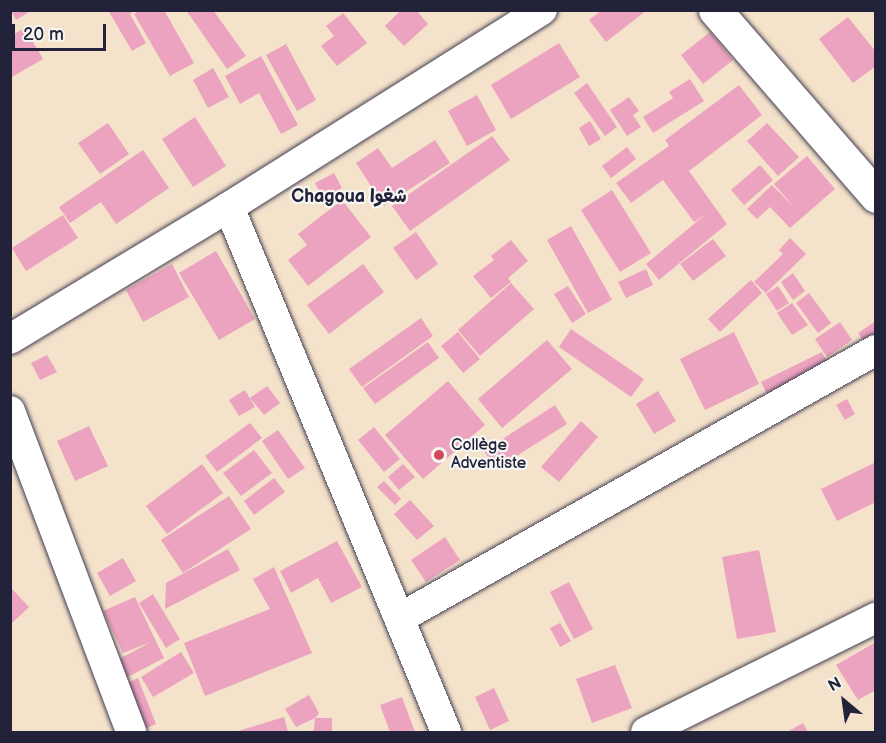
<!DOCTYPE html>
<html>
<head>
<meta charset="utf-8">
<style>
  body { margin:0 }
  #map { position:relative; width:886px; height:743px; overflow:hidden; background:#f5e2cb; font-family:"Balsamiq Sans","Playpen Sans Arabic",sans-serif }
  div>[style] { position:absolute }
  .building>* { inset:0; background:#eca3bf }
  .roads { filter:drop-shadow(0 0 2px #423f51) drop-shadow(0 0 2px #423f51) }
  .minor>* { height:30px; margin:-15px; padding:0 15px; transform-origin:15px; border-radius:15px; background:#fff }
  .tertiary>* { height:33px; margin:-16.5px; padding:0 16.5px; transform-origin:16.5px; border-radius:16.5px; background:#fff }
  .dots>* { width:16px; height:16px; translate:-50% -50%; box-sizing:border-box; border:3px solid #f6f6f2; border-radius:50% }
  span { translate:-50% -50%; white-space:nowrap; text-align:center; line-height:1.15; -webkit-text-stroke:4.5px #f6f6f2; paint-order:stroke }
  .poi-label { font-size:16px; color:#22223b }
  .left { translate:0 -50%; text-align:left }
  .neighbourhood-label { font-size:18px; color:#22223b; font-weight:700 }
  .frame { position:absolute; inset:0; border:12px solid #22223b; pointer-events:none }
  .north { position:absolute; left:814px; top:671px; width:60px; height:60px; -webkit-text-stroke:4px #f6f6f2; paint-order:stroke; rotate:331deg; font-size:16px; font-weight:700; line-height:24px; text-align:center; color:#22223b }
  .north::after { content:''; display:block; margin:auto; width:21px; height:27px; background:#22223b; clip-path:polygon(50% 0,100% 100%,50% 72%,0 100%) }
  .scale { position:absolute; left:12px; top:24px; width:94px; height:27px; box-sizing:border-box; border:3px solid #22223b; border-top:0; padding-left:8px; font-size:18px; line-height:21px; white-space:nowrap; color:#22223b; -webkit-text-stroke:4px #f6f6f2; paint-order:stroke }
</style>
</head>
<body>
<div id="map">
  <div class="building">
    <i style="clip-path:polygon(11px 10px,32px 10px,16px 20px)"></i>
    <i style="clip-path:polygon(108px 10px,135px 10px,130px 14px,146px 43px,132px 51px)"></i>
    <i style="clip-path:polygon(140px 10px,164px 10px,194px 63px,170px 76px,134px 14px)"></i>
    <i style="clip-path:polygon(186px 10px,213px 10px,246px 56px,227px 69px)"></i>
    <i style="clip-path:polygon(401px 10px,416px 10px,428px 24px,404px 46px,385px 26px)"></i>
    <i style="clip-path:polygon(602px 10px,647px 10px,606px 42px,589px 20px)"></i>
    <i style="clip-path:polygon(343px 13px,367px 43px,337px 66px,321px 46px,334px 36px,326px 26px)"></i>
    <i style="clip-path:polygon(848px 17px,876px 52px,876px 66px,853px 83px,819px 39px)"></i>
    <i style="clip-path:polygon(25px 28px,43px 59px,10px 78px,10px 36px)"></i>
    <i style="clip-path:polygon(710px 32px,733px 60px,703px 84px,681px 55px)"></i>
    <i style="clip-path:polygon(559px 43px,580px 77px,511px 119px,491px 85px)"></i>
    <i style="clip-path:polygon(286px 44px,316px 100px,297px 111px,266px 55px)"></i>
    <i style="clip-path:polygon(261px 56px,298px 125px,281px 134px,259px 93px,240px 104px,225px 76px)"></i>
    <i style="clip-path:polygon(213px 68px,229px 97px,208px 108px,193px 80px)"></i>
    <i style="clip-path:polygon(690px 79px,704px 101px,653px 133px,643px 117px,673px 98px,669px 92px)"></i>
    <i style="clip-path:polygon(587px 83px,617px 127px,605px 136px,574px 93px)"></i>
    <i style="clip-path:polygon(739px 85px,762px 115px,689px 171px,727px 224px,659px 280px,646px 264px,706px 214px,694px 222px,663px 180px,631px 203px,616px 183px,669px 146px,665px 140px)"></i>
    <i style="clip-path:polygon(477px 95px,496px 130px,467px 146px,448px 111px)"></i>
    <i style="clip-path:polygon(629px 97px,639px 111px,633px 115px,641px 127px,627px 136px,610px 110px)"></i>
    <i style="clip-path:polygon(195px 117px,226px 166px,193px 187px,162px 139px)"></i>
    <i style="clip-path:polygon(590px 121px,601px 139px,589px 146px,579px 128px)"></i>
    <i style="clip-path:polygon(108px 123px,129px 154px,100px 174px,78px 143px)"></i>
    <i style="clip-path:polygon(767px 123px,799px 157px,778px 176px,747px 141px)"></i>
    <i style="clip-path:polygon(492px 136px,510px 160px,410px 231px,392px 206px)"></i>
    <i style="clip-path:polygon(435px 140px,450px 163px,384px 206px,356px 163px,378px 148px,392px 168px)"></i>
    <i style="clip-path:polygon(627px 147px,636px 159px,611px 178px,602px 166px)"></i>
    <i style="clip-path:polygon(143px 150px,169px 188px,116px 224px,101px 202px,70px 223px,59px 207px)"></i>
    <i style="clip-path:polygon(807px 156px,835px 189px,790px 228px,770px 207px,757px 219px,747px 209px,772px 185px,794px 207px,774px 184px)"></i>
    <i style="clip-path:polygon(760px 165px,773px 180px,744px 205px,731px 190px)"></i>
    <i style="clip-path:polygon(334px 173px,342px 188px,323px 199px,315px 183px)"></i>
    <i style="clip-path:polygon(612px 190px,651px 253px,620px 272px,581px 210px)"></i>
    <i style="clip-path:polygon(342px 200px,371px 237px,308px 286px,288px 260px,307px 245px,298px 234px)"></i>
    <i style="clip-path:polygon(63px 215px,78px 238px,26px 271px,12px 248px)"></i>
    <i style="clip-path:polygon(571px 226px,612px 300px,588px 313px,547px 240px)"></i>
    <i style="clip-path:polygon(416px 232px,438px 264px,416px 280px,393px 248px)"></i>
    <i style="clip-path:polygon(790px 238px,806px 254px,766px 293px,754px 282px,783px 254px,779px 250px)"></i>
    <i style="clip-path:polygon(713px 239px,726px 256px,693px 281px,680px 264px)"></i>
    <i style="clip-path:polygon(511px 240px,528px 261px,508px 278px,511px 282px,491px 298px,473px 276px,494px 260px,491px 256px)"></i>
    <i style="clip-path:polygon(216px 251px,255px 319px,219px 340px,179px 273px)"></i>
    <i style="clip-path:polygon(172px 264px,189px 297px,143px 322px,126px 290px)"></i>
    <i style="clip-path:polygon(363px 264px,384px 292px,329px 334px,307px 305px)"></i>
    <i style="clip-path:polygon(646px 269px,653px 285px,626px 298px,618px 282px)"></i>
    <i style="clip-path:polygon(793px 273px,805px 291px,793px 300px,781px 282px)"></i>
    <i style="clip-path:polygon(751px 280px,762px 293px,720px 332px,708px 319px)"></i>
    <i style="clip-path:polygon(511px 283px,534px 309px,480px 356px,458px 330px)"></i>
    <i style="clip-path:polygon(568px 286px,586px 314px,572px 323px,554px 294px)"></i>
    <i style="clip-path:polygon(778px 286px,789px 303px,777px 311px,766px 294px)"></i>
    <i style="clip-path:polygon(809px 293px,831px 323px,818px 333px,796px 303px)"></i>
    <i style="clip-path:polygon(792px 303px,808px 325px,792px 335px,777px 313px)"></i>
    <i style="clip-path:polygon(421px 318px,433px 336px,362px 387px,349px 369px)"></i>
    <i style="clip-path:polygon(876px 321px,876px 346px,870px 350px,858px 333px)"></i>
    <i style="clip-path:polygon(840px 322px,852px 340px,827px 357px,815px 339px)"></i>
    <i style="clip-path:polygon(571px 329px,644px 379px,631px 397px,559px 347px)"></i>
    <i style="clip-path:polygon(458px 332px,480px 359px,463px 373px,441px 346px)"></i>
    <i style="clip-path:polygon(734px 332px,759px 384px,705px 410px,680px 359px)"></i>
    <i style="clip-path:polygon(547px 340px,572px 369px,502px 428px,478px 399px)"></i>
    <i style="clip-path:polygon(428px 342px,439px 358px,375px 404px,363px 388px)"></i>
    <i style="clip-path:polygon(822px 352px,830px 368px,769px 398px,761px 382px)"></i>
    <i style="clip-path:polygon(47px 355px,57px 372px,40px 380px,31px 363px)"></i>
    <i style="clip-path:polygon(448px 381px,485px 425px,423px 479px,385px 435px)"></i>
    <i style="clip-path:polygon(267px 386px,280px 403px,264px 415px,250px 398px)"></i>
    <i style="clip-path:polygon(245px 390px,255px 407px,239px 416px,229px 400px)"></i>
    <i style="clip-path:polygon(658px 391px,676px 421px,654px 434px,636px 404px)"></i>
    <i style="clip-path:polygon(847px 399px,855px 414px,845px 420px,836px 405px)"></i>
    <i style="clip-path:polygon(555px 405px,567px 424px,496px 469px,484px 451px)"></i>
    <i style="clip-path:polygon(581px 421px,598px 437px,559px 482px,541px 467px)"></i>
    <i style="clip-path:polygon(250px 423px,262px 438px,217px 472px,205px 456px)"></i>
    <i style="clip-path:polygon(89px 426px,108px 466px,75px 481px,57px 441px)"></i>
    <i style="clip-path:polygon(374px 427px,400px 459px,384px 472px,358px 440px)"></i>
    <i style="clip-path:polygon(278px 430px,305px 468px,288px 479px,262px 441px)"></i>
    <i style="clip-path:polygon(254px 450px,272px 473px,241px 496px,223px 473px)"></i>
    <i style="clip-path:polygon(876px 462px,876px 502px,837px 521px,821px 489px)"></i>
    <i style="clip-path:polygon(202px 464px,223px 493px,167px 534px,146px 506px)"></i>
    <i style="clip-path:polygon(403px 464px,415px 477px,399px 490px,388px 477px)"></i>
    <i style="clip-path:polygon(274px 478px,285px 492px,254px 515px,244px 501px)"></i>
    <i style="clip-path:polygon(384px 481px,401px 499px,395px 505px,377px 487px)"></i>
    <i style="clip-path:polygon(229px 496px,251px 529px,183px 573px,161px 540px)"></i>
    <i style="clip-path:polygon(410px 500px,434px 526px,417px 540px,394px 514px)"></i>
    <i style="clip-path:polygon(445px 537px,460px 560px,426px 582px,411px 560px)"></i>
    <i style="clip-path:polygon(337px 541px,362px 587px,331px 603px,318px 578px,291px 593px,280px 571px)"></i>
    <i style="clip-path:polygon(228px 549px,240px 570px,165px 609px,166px 583px)"></i>
    <i style="clip-path:polygon(759px 550px,776px 632px,737px 639px,722px 557px)"></i>
    <i style="clip-path:polygon(123px 558px,136px 581px,110px 596px,97px 573px)"></i>
    <i style="clip-path:polygon(274px 567px,312px 653px,205px 696px,184px 643px,270px 609px,253px 579px)"></i>
    <i style="clip-path:polygon(569px 582px,593px 629px,574px 639px,550px 592px)"></i>
    <i style="clip-path:polygon(12px 589px,29px 607px,10px 625px,10px 590px)"></i>
    <i style="clip-path:polygon(153px 594px,180px 639px,166px 648px,139px 603px)"></i>
    <i style="clip-path:polygon(135px 597px,164px 658px,122px 680px,119px 659px,151px 642px,123px 653px,103px 611px)"></i>
    <i style="clip-path:polygon(560px 623px,571px 641px,560px 647px,550px 628px)"></i>
    <i style="clip-path:polygon(876px 642px,876px 690px,858px 700px,836px 665px)"></i>
    <i style="clip-path:polygon(181px 652px,194px 673px,153px 697px,141px 677px)"></i>
    <i style="clip-path:polygon(615px 665px,632px 708px,592px 723px,576px 679px)"></i>
    <i style="clip-path:polygon(138px 678px,156px 724px,142px 730px,123px 685px)"></i>
    <i style="clip-path:polygon(494px 688px,509px 721px,490px 730px,475px 697px)"></i>
    <i style="clip-path:polygon(309px 695px,319px 713px,315px 718px,296px 727px,285px 709px)"></i>
    <i style="clip-path:polygon(402px 697px,415px 732px,390px 732px,380px 705px)"></i>
    <i style="clip-path:polygon(284px 717px,288px 732px,235px 732px)"></i>
    <i style="clip-path:polygon(315px 718px,332px 718px,332px 731px,309px 732px,314px 730px)"></i>
    <i style="clip-path:polygon(803px 723px,808px 732px,787px 732px)"></i>
  </div>
  <div class="roads">
    <div class="minor">
      <i style="left:229px;top:207px;width:568px;rotate:67.54deg"></i>
      <i style="left:10px;top:339px;width:256px;rotate:-31.1deg"></i>
      <i style="left:229px;top:207px;width:370px;rotate:-32.2deg"></i>
      <i style="left:10px;top:411px;width:343px;rotate:69.3deg"></i>
      <i style="left:400px;top:618px;width:546px;rotate:-29.38deg"></i>
      <i style="left:646px;top:732px;width:257px;rotate:-26.4deg"></i>
    </div>
    <div class="tertiary">
      <i style="left:715px;top:10px;width:246px;rotate:49.1deg"></i>
    </div>
  </div>
  <div class="dots">
    <i style="left:439px;top:455px;background:#d1495b"></i>
  </div>
  <div class="poi-label">
    <span class="left" style="left:451px;top:455px">Collège<br>Adventiste</span>
  </div>
  <div class="neighbourhood-label">
    <span style="left:349px;top:197px">Chagoua شغوا</span>
  </div>
  <div class="frame"></div>
  <div class="north">N</div>
  <div class="scale">20 m</div>
</div>
</body>
</html>
